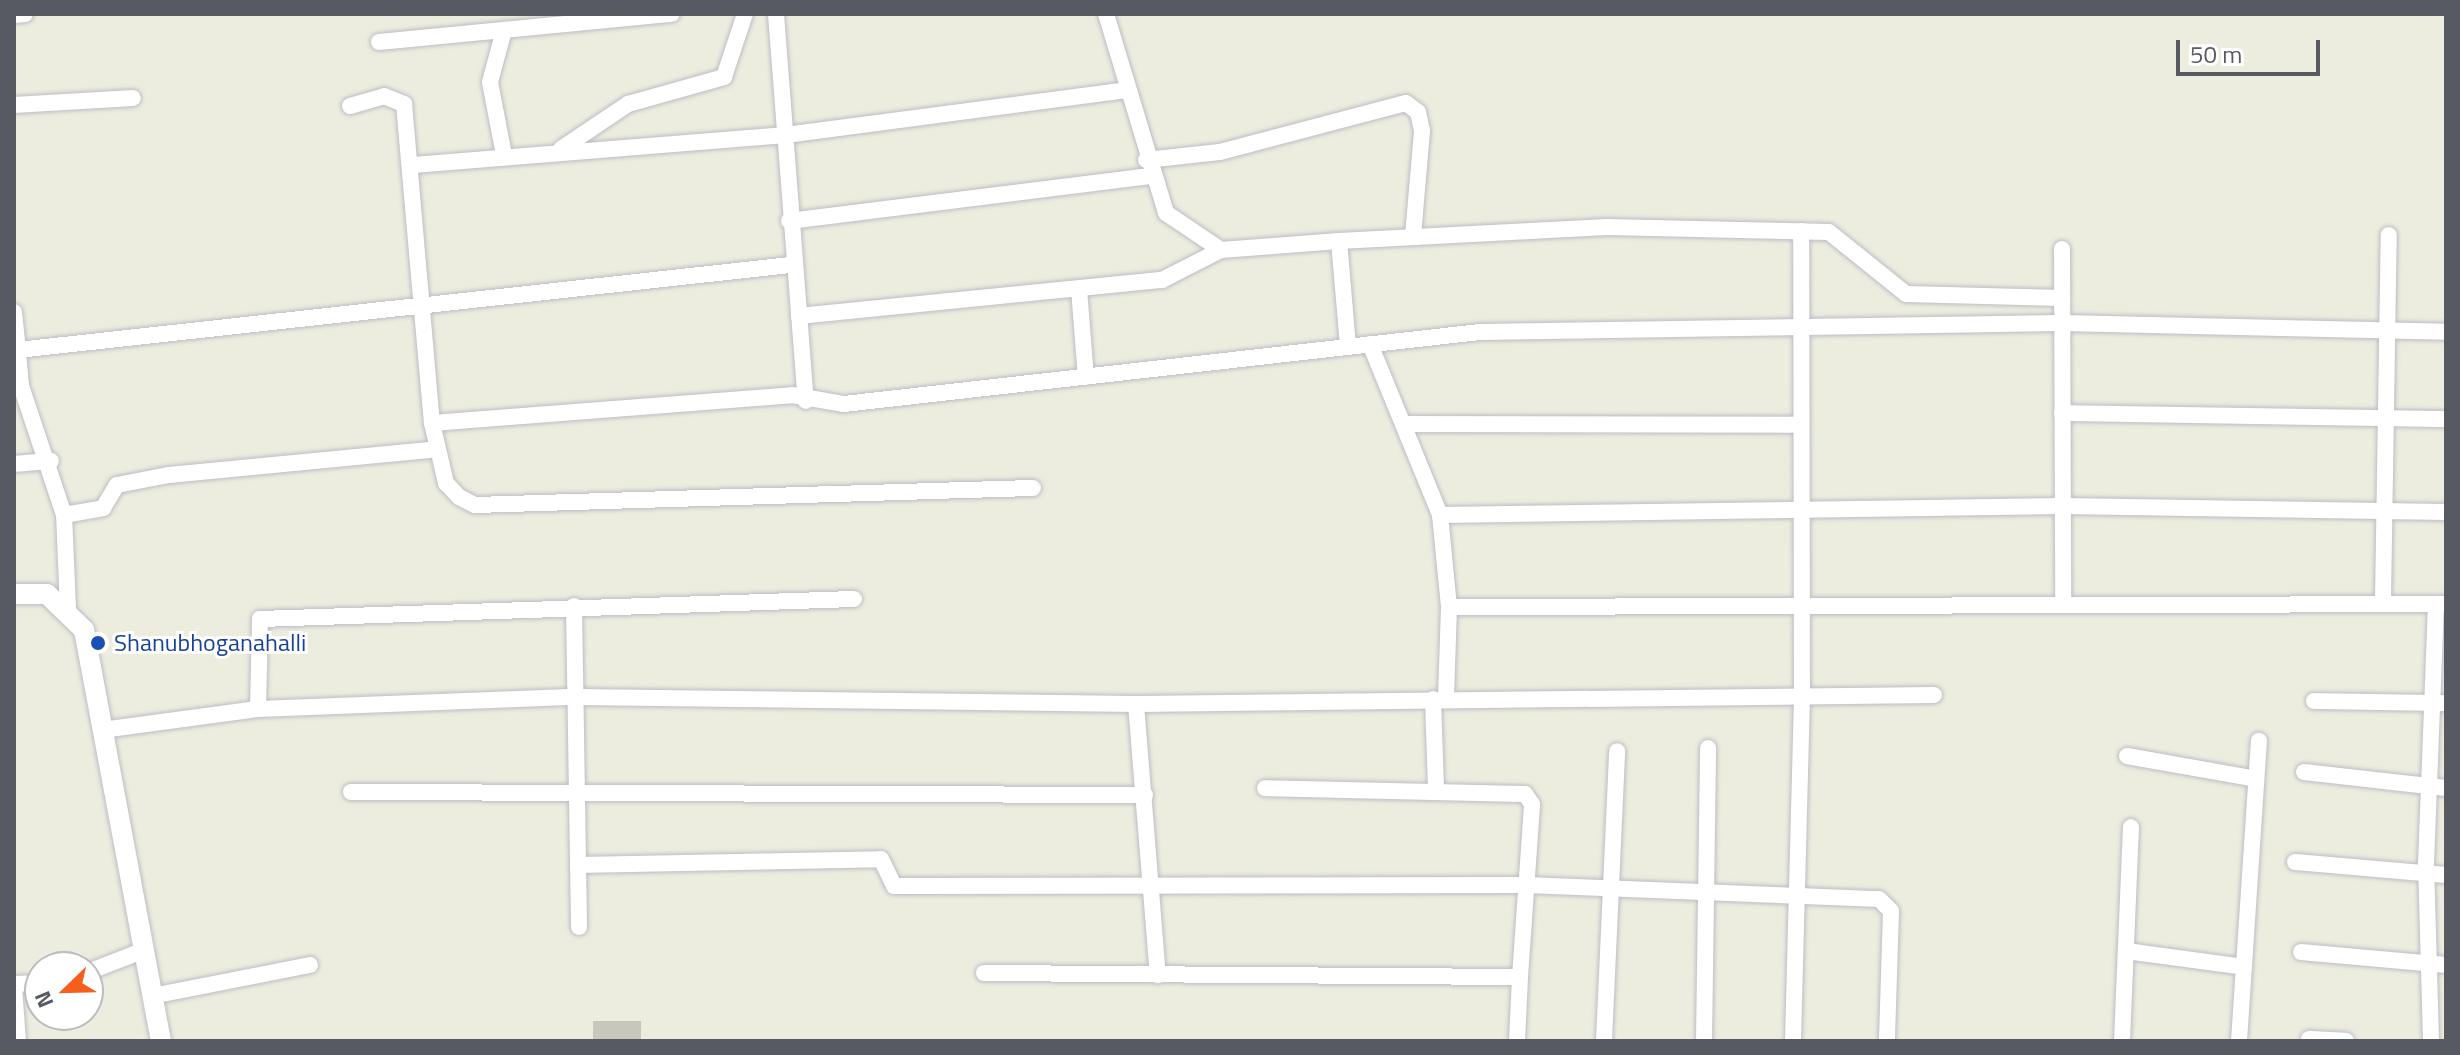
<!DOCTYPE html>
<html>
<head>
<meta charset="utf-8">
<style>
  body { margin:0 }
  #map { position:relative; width:2460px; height:1055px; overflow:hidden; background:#ededdf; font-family:"Titillium Web",sans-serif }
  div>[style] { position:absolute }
  .building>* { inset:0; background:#c7c7bc }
  .roads { filter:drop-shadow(0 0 2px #bcbdc4) drop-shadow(0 0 2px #bcbdc4) }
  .minor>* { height:16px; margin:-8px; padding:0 8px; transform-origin:8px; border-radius:8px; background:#fff }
  .tertiary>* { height:20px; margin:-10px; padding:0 10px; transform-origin:10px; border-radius:10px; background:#fff }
  .dots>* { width:22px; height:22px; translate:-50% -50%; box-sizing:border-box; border:4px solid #fff; border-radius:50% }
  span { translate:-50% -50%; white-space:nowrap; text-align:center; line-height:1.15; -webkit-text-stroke:6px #fff; paint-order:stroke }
  .transit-label { font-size:24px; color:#164399 }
  .left { translate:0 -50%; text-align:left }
  .frame { position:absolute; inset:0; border:16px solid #585a61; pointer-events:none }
  .north { position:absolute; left:24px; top:951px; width:80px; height:80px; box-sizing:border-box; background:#fff; border:2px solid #bcbdc0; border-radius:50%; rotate:247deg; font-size:22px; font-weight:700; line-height:32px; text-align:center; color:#585a61 }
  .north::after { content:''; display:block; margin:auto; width:28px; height:36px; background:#f65e1c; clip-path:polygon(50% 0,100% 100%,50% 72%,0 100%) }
  .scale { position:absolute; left:2176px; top:40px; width:144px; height:36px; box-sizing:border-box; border:4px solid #585a61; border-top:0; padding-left:10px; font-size:24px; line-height:28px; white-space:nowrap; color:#585a61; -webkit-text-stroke:6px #fff; paint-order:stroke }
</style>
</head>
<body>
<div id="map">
  <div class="building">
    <i style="clip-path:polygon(593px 1021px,641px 1021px,641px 1041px,593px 1041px)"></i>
  </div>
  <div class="roads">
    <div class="minor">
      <i style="left:776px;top:14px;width:388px;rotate:85.6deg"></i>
      <i style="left:1106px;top:14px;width:208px;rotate:73.2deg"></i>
      <i style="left:1166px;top:213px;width:66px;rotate:33.9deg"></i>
      <i style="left:1221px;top:250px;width:118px;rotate:-4.4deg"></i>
      <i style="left:1339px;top:241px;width:106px;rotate:85.1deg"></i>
      <i style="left:14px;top:15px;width:11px;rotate:-5deg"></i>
      <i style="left:379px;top:42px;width:294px;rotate:-5.5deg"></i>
      <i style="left:14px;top:105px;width:119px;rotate:-3.4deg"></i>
      <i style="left:350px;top:106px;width:35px;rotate:-16deg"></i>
      <i style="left:384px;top:96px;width:22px;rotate:22deg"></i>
      <i style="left:404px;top:104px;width:320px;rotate:85deg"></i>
      <i style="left:432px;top:423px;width:62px;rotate:76.9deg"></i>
      <i style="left:446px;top:483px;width:19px;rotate:47deg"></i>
      <i style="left:459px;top:497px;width:18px;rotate:27deg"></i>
      <i style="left:475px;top:505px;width:558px;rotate:-1.75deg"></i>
      <i style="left:561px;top:149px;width:81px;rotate:-33.9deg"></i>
      <i style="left:628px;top:104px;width:100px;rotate:-15.7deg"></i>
      <i style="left:724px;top:77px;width:66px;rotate:-71.6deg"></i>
      <i style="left:504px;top:155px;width:74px;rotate:-100.9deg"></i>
      <i style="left:490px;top:82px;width:54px;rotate:-74.9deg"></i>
      <i style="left:1146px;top:160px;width:74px;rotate:-6.2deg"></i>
      <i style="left:1220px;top:152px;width:192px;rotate:-14.8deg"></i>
      <i style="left:1406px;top:103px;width:15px;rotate:37deg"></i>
      <i style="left:1418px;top:112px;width:19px;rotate:78deg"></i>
      <i style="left:1422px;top:131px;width:106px;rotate:94.9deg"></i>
      <i style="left:413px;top:165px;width:374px;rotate:-4.6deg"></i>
      <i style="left:786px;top:135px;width:343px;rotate:-7.5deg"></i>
      <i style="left:789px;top:221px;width:364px;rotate:-7.1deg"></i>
      <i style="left:1339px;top:241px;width:268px;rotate:-3deg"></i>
      <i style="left:1607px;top:227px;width:222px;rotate:1.3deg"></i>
      <i style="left:1829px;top:232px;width:99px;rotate:38.8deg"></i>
      <i style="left:1906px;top:294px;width:156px;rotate:1.5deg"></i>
      <i style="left:2062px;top:249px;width:352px;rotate:89.8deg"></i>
      <i style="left:1079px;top:289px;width:88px;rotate:85.5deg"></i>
      <i style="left:14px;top:312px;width:38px;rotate:84deg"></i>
      <i style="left:799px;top:316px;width:365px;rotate:-5.7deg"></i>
      <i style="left:1162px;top:280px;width:66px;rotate:-27deg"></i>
      <i style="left:1370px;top:344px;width:185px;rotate:67.7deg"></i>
      <i style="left:1440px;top:515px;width:92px;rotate:84.4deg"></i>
      <i style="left:1449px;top:607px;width:91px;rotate:91.9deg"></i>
      <i style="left:2062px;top:413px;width:384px;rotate:0.9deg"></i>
      <i style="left:432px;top:423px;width:361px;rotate:-4.4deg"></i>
      <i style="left:792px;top:395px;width:53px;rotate:9.8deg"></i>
      <i style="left:844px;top:404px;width:640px;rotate:-6.46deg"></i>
      <i style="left:1480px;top:332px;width:582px;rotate:-0.89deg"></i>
      <i style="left:2062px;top:323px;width:384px;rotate:1.3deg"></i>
      <i style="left:1403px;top:424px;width:396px;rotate:0.1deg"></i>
      <i style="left:14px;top:464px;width:37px;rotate:-5deg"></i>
      <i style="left:64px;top:515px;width:40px;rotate:-10deg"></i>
      <i style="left:103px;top:508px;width:27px;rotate:-59deg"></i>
      <i style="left:117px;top:485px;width:53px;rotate:-10.9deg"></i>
      <i style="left:169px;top:475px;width:269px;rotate:-5.5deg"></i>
      <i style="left:1440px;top:515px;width:623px;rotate:-0.83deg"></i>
      <i style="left:2063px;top:506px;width:383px;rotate:0.9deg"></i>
      <i style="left:2383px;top:600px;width:365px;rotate:-89.1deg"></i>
      <i style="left:574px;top:606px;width:321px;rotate:89.1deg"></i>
      <i style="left:1449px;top:607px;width:997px;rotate:-0.17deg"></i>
      <i style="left:68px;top:609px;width:94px;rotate:-92.4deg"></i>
      <i style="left:64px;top:515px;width:136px;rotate:-108.4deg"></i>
      <i style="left:21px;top:386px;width:36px;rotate:-95deg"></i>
      <i style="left:18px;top:350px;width:778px;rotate:-6.28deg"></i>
      <i style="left:1433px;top:699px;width:90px;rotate:88.1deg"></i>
      <i style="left:2314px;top:701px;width:131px;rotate:0.9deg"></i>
      <i style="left:1136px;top:704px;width:272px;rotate:85.4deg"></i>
      <i style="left:258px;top:709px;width:90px;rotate:-88.7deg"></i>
      <i style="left:260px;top:619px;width:594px;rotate:-1.93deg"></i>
      <i style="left:102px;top:730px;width:157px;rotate:-7.7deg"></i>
      <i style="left:258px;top:709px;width:318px;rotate:-2.2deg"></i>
      <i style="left:576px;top:697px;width:560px;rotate:0.72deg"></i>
      <i style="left:1136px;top:704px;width:798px;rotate:-0.65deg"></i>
      <i style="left:2127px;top:756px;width:131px;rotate:10.1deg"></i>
      <i style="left:2304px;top:772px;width:143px;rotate:6.4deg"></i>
      <i style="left:351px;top:792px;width:794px;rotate:0.22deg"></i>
      <i style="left:2295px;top:862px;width:152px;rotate:4.9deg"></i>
      <i style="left:578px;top:865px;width:303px;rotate:-1.1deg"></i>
      <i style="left:881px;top:859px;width:30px;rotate:64deg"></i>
      <i style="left:894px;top:886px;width:633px;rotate:-0.09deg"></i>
      <i style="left:1527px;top:885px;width:352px;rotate:2.3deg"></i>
      <i style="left:1879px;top:899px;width:17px;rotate:45deg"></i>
      <i style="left:1891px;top:911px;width:130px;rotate:91.8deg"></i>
      <i style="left:2126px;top:951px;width:119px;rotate:7.7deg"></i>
      <i style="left:2301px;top:952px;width:146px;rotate:5.1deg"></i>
      <i style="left:88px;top:972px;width:58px;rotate:-21.3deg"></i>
      <i style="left:984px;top:973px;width:536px;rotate:0.43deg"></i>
      <i style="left:1520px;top:977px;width:173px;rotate:-86deg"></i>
      <i style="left:1532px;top:804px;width:12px;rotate:-125deg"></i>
      <i style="left:1525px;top:794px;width:260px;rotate:-178.7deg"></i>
      <i style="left:14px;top:984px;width:26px;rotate:-2deg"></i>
      <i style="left:14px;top:987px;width:54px;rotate:85.8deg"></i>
      <i style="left:152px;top:996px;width:161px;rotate:-11.1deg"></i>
      <i style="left:2309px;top:1039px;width:37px;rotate:3deg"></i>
      <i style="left:1517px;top:1041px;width:64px;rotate:-87.3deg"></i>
      <i style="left:1604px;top:1041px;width:290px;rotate:-87.4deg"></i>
      <i style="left:1704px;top:1041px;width:293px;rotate:-89.2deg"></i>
      <i style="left:1793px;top:1041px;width:346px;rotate:-88.5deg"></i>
      <i style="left:1802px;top:695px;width:464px;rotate:-90.1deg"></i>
      <i style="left:2122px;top:1041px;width:214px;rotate:-87.6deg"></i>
      <i style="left:2239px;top:1041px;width:301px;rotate:-86.2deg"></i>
      <i style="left:2431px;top:1041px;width:177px;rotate:-91.6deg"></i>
      <i style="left:2426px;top:864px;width:260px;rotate:-87.8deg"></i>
    </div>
    <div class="tertiary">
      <i style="left:14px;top:594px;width:33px"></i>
      <i style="left:47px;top:594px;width:52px;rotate:44.2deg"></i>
      <i style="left:84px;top:630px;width:418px;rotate:79.4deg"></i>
    </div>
  </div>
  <div class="dots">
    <i style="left:98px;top:643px;background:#1a4fb4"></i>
  </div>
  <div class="transit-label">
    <span class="left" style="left:114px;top:643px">Shanubhoganahalli</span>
  </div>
  <div class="frame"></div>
  <div class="north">N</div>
  <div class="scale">50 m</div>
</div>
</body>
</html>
